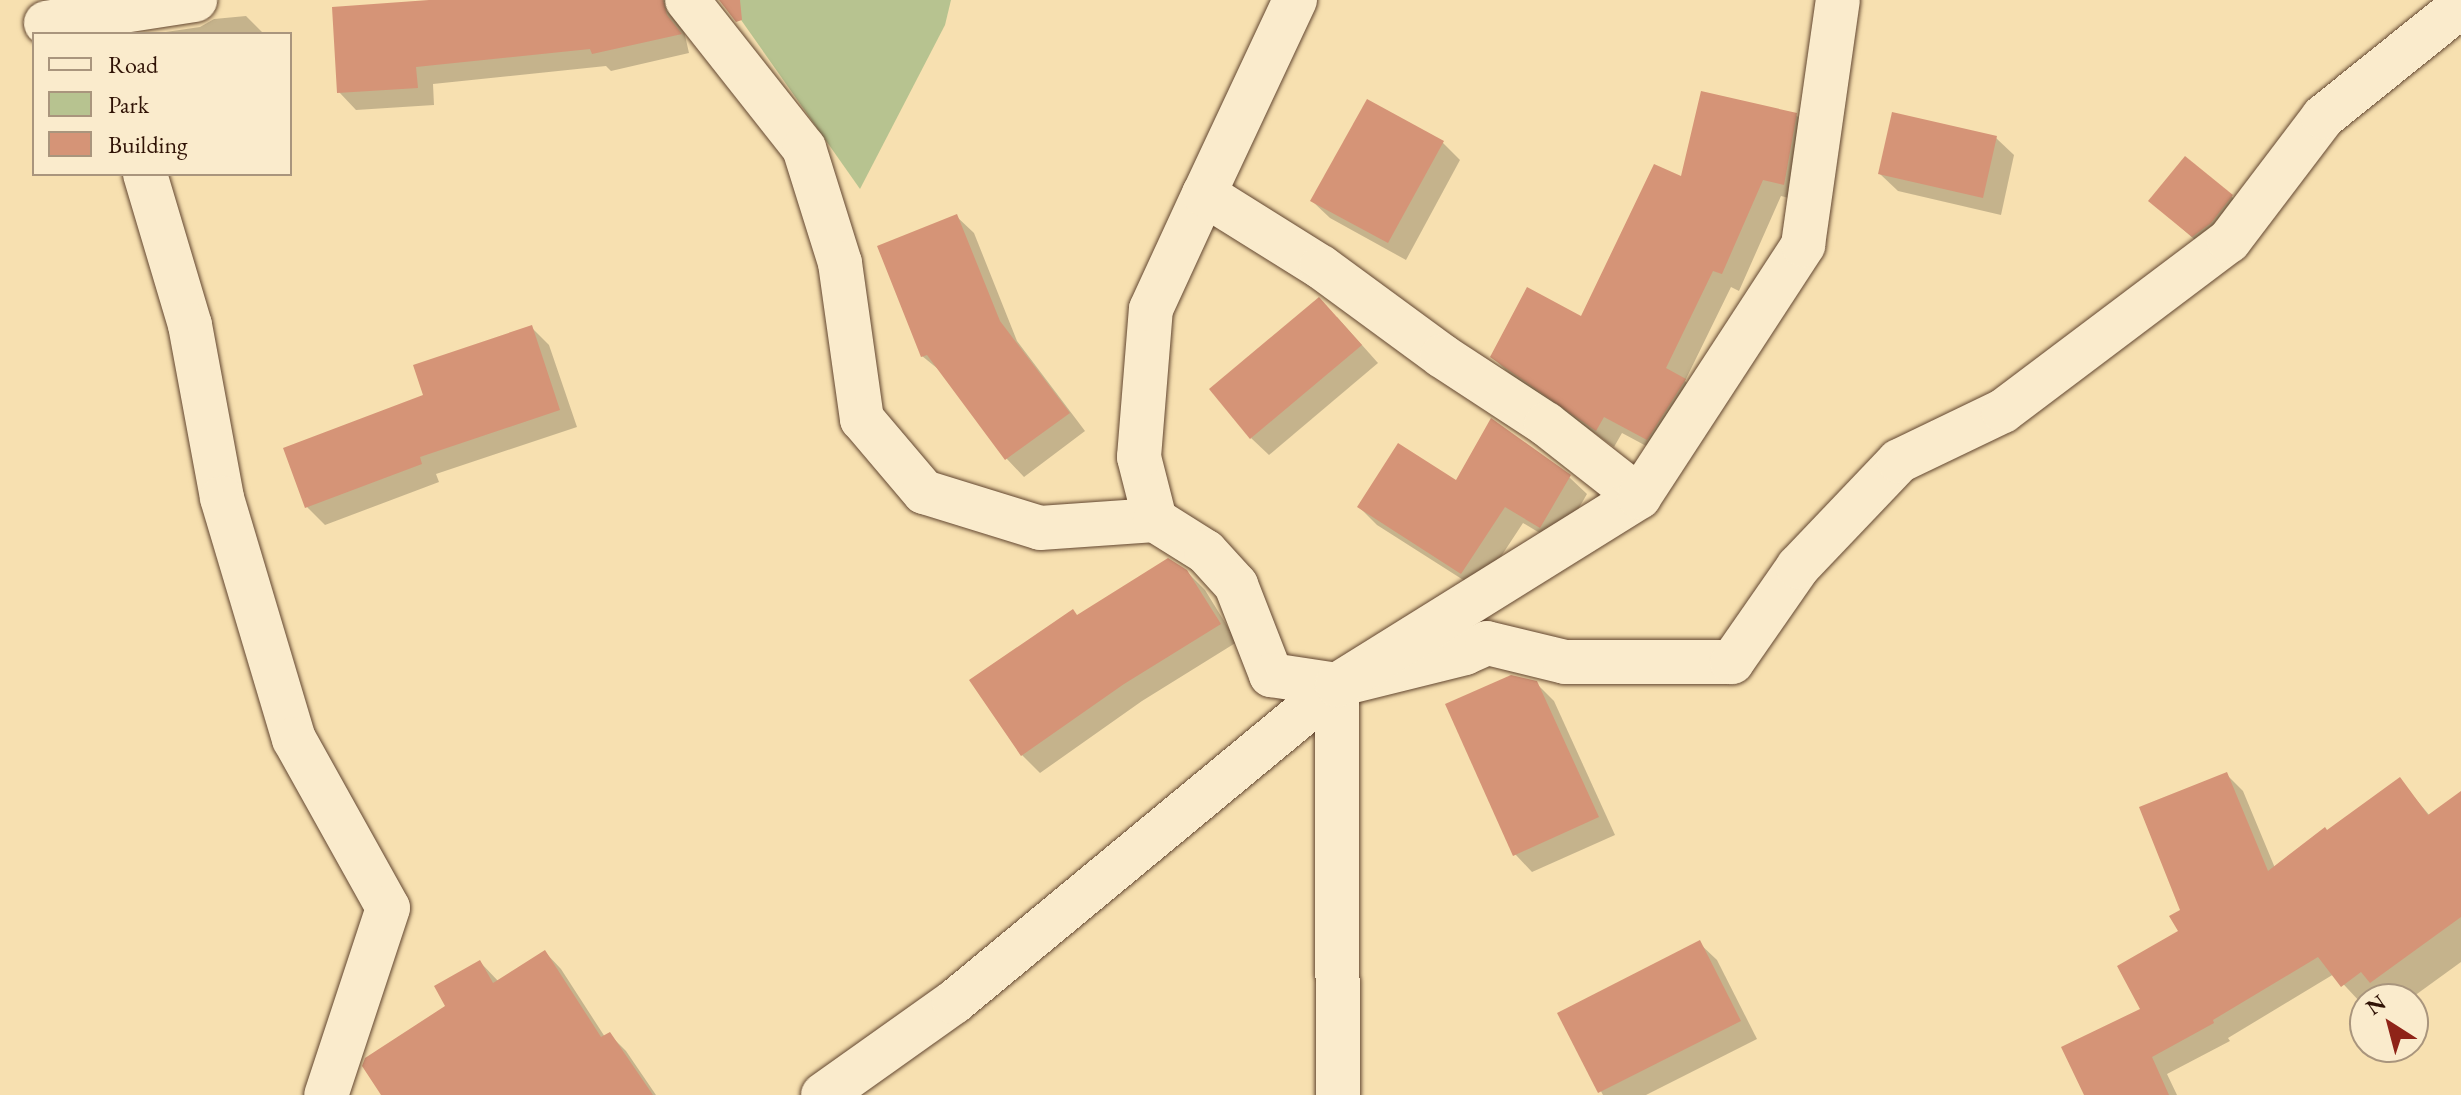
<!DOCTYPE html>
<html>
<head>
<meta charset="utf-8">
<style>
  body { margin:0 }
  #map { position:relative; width:2461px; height:1095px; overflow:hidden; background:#f7e0b0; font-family:"EB Garamond",serif }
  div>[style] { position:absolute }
  .green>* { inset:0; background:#b7c390 }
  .shadow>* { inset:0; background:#0003 }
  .building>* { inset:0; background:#d59477 }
  .roads { filter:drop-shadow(0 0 2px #624630) drop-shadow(0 0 2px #624630) }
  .minor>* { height:44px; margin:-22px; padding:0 22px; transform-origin:22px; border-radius:22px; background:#faebcc }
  span { translate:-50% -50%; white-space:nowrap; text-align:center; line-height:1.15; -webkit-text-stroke:8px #faebcc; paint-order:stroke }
  .legend { position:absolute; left:32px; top:32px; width:260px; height:144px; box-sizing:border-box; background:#faebcc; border:2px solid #a9957d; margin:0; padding:10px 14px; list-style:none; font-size:24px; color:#301306 }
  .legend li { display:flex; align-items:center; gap:16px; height:40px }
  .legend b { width:40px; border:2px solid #a9957d }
  .north { position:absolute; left:2349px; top:983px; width:80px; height:80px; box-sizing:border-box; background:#faebcc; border:2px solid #a9957d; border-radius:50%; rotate:324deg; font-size:22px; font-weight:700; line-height:32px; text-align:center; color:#301306 }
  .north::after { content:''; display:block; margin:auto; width:28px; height:36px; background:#8f2418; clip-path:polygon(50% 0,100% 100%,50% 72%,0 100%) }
</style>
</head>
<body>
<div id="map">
  <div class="green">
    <i style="clip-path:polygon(727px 0,951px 0,945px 25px,860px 189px)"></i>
  </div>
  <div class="shadow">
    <i style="clip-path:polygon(455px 0,677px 0,689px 53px,611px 71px,606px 66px,433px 84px,434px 105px,356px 110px,339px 92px)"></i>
    <i style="clip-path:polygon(246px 16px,264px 34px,152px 34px,200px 27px,214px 19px)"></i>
    <i style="clip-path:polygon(1796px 115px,1813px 133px,1801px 201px,1781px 196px,1739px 291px,1731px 287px,1685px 381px,1702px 398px,1665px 456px,1622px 433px,1614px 447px,1510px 374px,1492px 357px,1581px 319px,1683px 178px)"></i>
    <i style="clip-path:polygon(1996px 138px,2014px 155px,2001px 215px,1898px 191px,1880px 174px)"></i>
    <i style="clip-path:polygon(1442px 142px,1460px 160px,1406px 260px,1330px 218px,1312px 201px)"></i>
    <i style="clip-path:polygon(2231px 196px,2249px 214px,2211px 254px,2151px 201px)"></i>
    <i style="clip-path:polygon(956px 216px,974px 233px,1017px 341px,1085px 431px,1024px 477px,1007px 459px,943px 373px,922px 356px)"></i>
    <i style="clip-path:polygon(1337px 317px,1378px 363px,1269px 455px,1251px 438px)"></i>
    <i style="clip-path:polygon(531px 327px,549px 345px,577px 427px,436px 474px,439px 482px,325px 525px,307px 507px,286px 449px,425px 397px)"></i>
    <i style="clip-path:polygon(1569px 477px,1587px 494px,1558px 544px,1523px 523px,1479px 590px,1377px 525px,1359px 507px)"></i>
    <i style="clip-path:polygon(1186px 571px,1205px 590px,1237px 642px,1142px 701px,1040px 773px,1022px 755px,972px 681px,1077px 617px)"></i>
    <i style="clip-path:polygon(1536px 683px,1554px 701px,1615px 835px,1532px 872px,1515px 854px)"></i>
    <i style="clip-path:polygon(2226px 774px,2243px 791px,2275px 868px,2400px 780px,2430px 816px,2461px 794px,2461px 962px,2410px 999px,2387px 999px,2377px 988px,2360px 1002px,2334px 974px,2228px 1038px,2230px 1041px,2167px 1074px,2177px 1095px,2086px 1095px,2142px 1010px,2181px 932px,2182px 911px)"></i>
    <i style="clip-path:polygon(1699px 943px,1717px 960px,1757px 1039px,1646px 1095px,1603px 1095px,1560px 1014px)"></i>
    <i style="clip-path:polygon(545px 952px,561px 969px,605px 1037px,609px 1034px,626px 1051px,656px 1095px,383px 1095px,480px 962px,499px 982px)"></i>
  </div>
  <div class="building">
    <i style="clip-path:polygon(429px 0,663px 0,667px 15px,682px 34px,592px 54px,590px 49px,416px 67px,418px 88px,337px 93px,332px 7px)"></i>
    <i style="clip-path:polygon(719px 0,740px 0,742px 20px,736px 22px)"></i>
    <i style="clip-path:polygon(1701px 91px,1797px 113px,1784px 185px,1763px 180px,1722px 274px,1713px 271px,1666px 368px,1686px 379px,1647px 440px,1604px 417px,1596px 431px,1490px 357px,1527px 287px,1581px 316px,1654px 164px,1681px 176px)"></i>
    <i style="clip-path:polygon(1367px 99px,1444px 141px,1388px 243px,1310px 201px)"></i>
    <i style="clip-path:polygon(1892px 112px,1997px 136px,1983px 198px,1878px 174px)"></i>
    <i style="clip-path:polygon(2185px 156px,2233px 195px,2211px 223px,2192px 237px,2148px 201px)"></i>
    <i style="clip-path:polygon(957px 214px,1000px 321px,1070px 413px,1005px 460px,927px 355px,921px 357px,877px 246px)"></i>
    <i style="clip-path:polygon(1319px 297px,1362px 345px,1250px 439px,1209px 389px)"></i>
    <i style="clip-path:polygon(532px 325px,560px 410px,420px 457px,422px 464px,305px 508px,283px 448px,423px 395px,413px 365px)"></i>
    <i style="clip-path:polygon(1491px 418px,1571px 475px,1540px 528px,1505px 507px,1461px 574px,1357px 507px,1398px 443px,1456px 480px)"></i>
    <i style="clip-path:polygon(1168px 558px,1187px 570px,1221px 624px,1124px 684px,1021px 756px,969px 680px,1073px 609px,1077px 615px)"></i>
    <i style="clip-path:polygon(1511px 675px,1537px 681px,1599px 817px,1513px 856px,1445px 704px)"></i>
    <i style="clip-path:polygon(2227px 772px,2268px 871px,2325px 827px,2327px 830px,2400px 777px,2428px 815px,2461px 791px,2461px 917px,2370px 983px,2361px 972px,2341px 987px,2318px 957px,2213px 1020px,2214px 1023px,2152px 1057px,2169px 1095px,2084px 1095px,2061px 1047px,2140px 1009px,2117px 966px,2178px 931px,2169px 916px,2180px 910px,2139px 807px)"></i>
    <i style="clip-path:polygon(1700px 940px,1741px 1021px,1598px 1093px,1557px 1013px)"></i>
    <i style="clip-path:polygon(545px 950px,601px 1037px,610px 1032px,653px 1095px,381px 1095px,362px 1066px,365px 1058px,445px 1006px,434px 986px,480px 960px,493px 983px)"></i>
  </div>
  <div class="roads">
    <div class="minor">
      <i style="left:687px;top:0;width:189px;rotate:51.7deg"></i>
      <i style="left:804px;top:148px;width:121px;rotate:72.6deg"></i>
      <i style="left:840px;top:263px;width:158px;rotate:82deg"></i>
      <i style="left:862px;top:419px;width:96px;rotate:49.7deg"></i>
      <i style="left:924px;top:492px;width:121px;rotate:17.2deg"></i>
      <i style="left:1040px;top:528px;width:115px;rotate:-4deg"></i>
      <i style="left:1155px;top:520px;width:65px;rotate:-104.3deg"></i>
      <i style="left:1139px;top:457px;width:148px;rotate:-85.4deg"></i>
      <i style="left:1151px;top:309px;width:127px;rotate:-65.3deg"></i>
      <i style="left:1295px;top:0;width:214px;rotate:115.1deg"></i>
      <i style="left:1204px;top:194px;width:138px;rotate:32deg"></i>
      <i style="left:1321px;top:267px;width:150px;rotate:36.3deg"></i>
      <i style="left:1442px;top:356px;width:124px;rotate:33.2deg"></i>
      <i style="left:1546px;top:424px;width:118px;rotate:38.1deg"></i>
      <i style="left:46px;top:23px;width:151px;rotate:-8.8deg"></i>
      <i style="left:145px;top:174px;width:158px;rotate:73.4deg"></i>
      <i style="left:190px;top:325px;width:176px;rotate:79.5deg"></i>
      <i style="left:222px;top:498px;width:252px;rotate:73.4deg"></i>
      <i style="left:294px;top:739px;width:193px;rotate:60.9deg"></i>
      <i style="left:388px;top:908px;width:197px;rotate:108.3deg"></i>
      <i style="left:1155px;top:520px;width:60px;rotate:32.1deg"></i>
      <i style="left:1206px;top:552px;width:45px;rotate:47.7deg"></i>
      <i style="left:1236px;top:585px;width:97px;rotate:68.7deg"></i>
      <i style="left:1271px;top:675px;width:67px;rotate:8.6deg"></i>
      <i style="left:1337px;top:685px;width:132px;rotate:-14deg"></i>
      <i style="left:1465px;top:653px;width:24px;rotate:-24deg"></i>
      <i style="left:1487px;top:643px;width:80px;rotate:13.7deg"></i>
      <i style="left:1565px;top:662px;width:167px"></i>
      <i style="left:1732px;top:662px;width:116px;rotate:-55.2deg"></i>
      <i style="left:1798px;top:567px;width:146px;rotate:-46.4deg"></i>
      <i style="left:1899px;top:461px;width:115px;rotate:-25.7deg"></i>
      <i style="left:2003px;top:411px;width:283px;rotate:-37deg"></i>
      <i style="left:2229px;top:241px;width:156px;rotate:-52.8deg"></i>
      <i style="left:2323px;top:117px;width:177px;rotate:-38.8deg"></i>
      <i style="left:1337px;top:685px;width:410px;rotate:89.9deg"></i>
      <i style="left:823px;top:1095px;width:161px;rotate:-35.4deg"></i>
      <i style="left:954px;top:1002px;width:497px;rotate:-39.6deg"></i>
      <i style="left:1337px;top:685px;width:356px;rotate:-31.9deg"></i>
      <i style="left:1639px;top:497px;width:301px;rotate:-56.9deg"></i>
      <i style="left:1803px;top:245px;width:247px;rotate:-81.9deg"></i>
    </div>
  </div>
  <ul class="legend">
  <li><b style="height:10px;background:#faebcc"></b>Road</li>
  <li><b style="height:22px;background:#b7c390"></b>Park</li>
  <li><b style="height:22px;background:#d59477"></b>Building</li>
  </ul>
  <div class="north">N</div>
</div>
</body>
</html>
